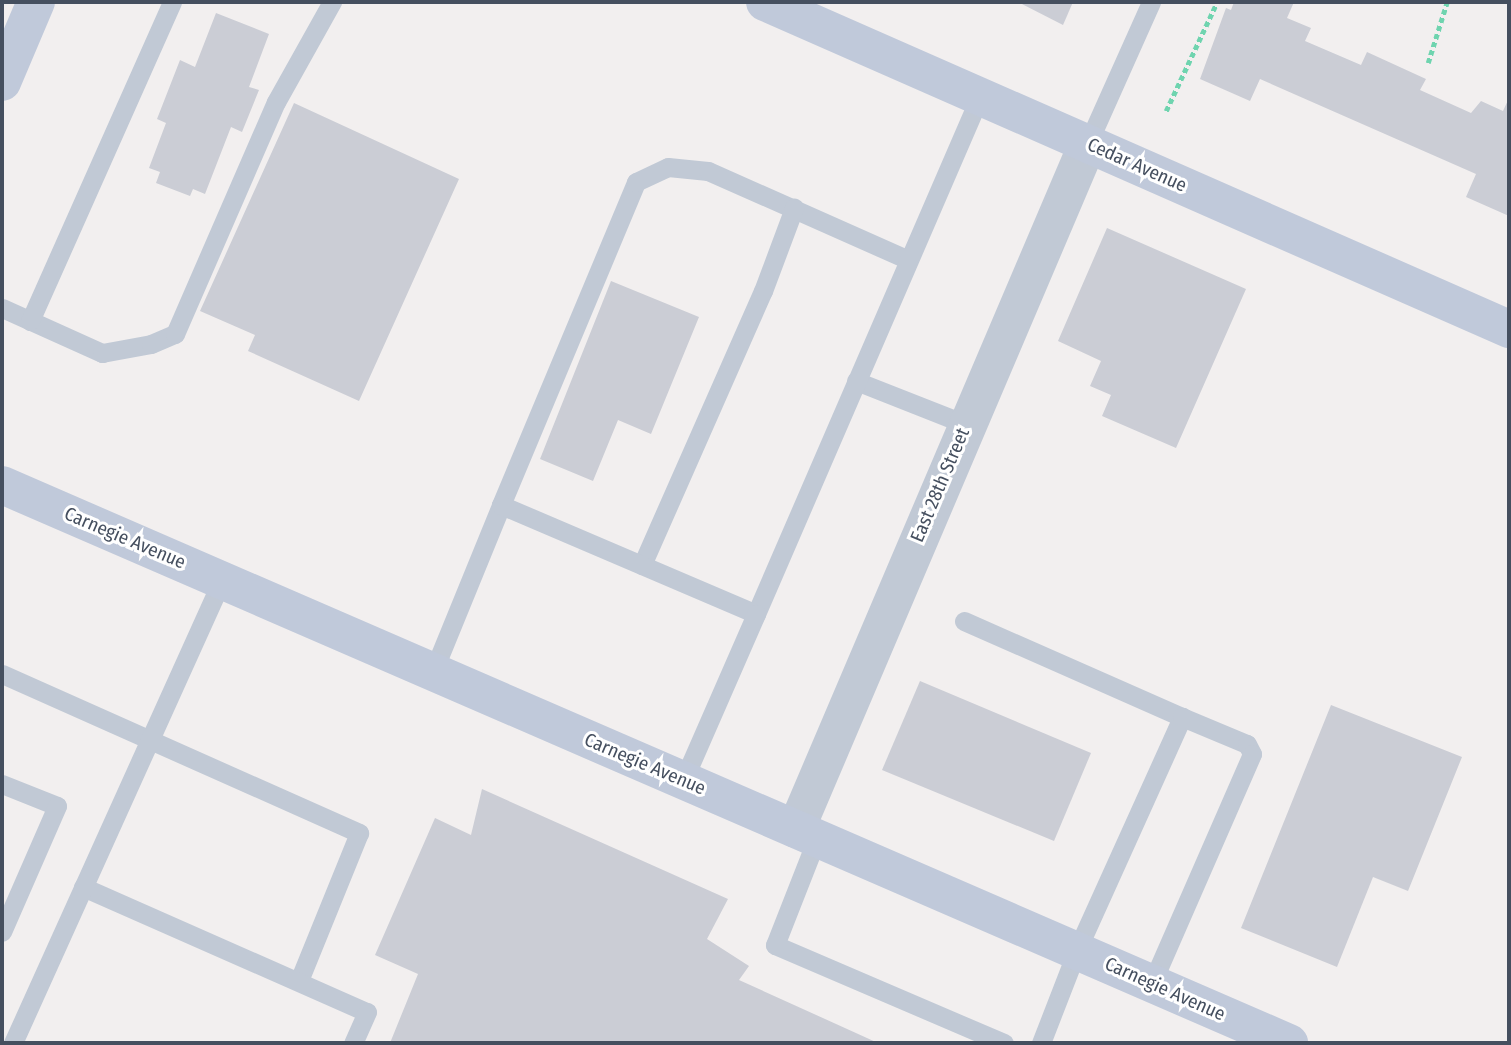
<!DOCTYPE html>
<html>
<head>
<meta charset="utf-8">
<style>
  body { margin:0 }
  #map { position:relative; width:1511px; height:1045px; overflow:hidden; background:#f2efef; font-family:"Fira Sans Condensed",sans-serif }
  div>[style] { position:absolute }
  .building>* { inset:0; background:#cbcdd5 }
  .path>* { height:4.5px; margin-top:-2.25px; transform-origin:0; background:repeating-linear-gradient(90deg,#6fd4af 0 5px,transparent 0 8.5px) }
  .lane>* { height:19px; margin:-9.5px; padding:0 9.5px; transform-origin:9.5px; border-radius:9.5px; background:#c1c9d5 }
  .street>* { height:38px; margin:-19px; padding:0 19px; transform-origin:19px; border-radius:19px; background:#c1c9d5 }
  .secondary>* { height:38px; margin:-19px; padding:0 19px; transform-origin:19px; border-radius:19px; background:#c0c9da }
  span { translate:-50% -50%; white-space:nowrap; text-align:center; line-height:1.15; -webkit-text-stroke:6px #fff; paint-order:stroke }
  .street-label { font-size:19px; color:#454f5f }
  .frame { position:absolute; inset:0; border:4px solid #454f5f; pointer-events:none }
</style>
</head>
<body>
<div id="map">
  <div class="building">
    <i style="clip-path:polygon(1018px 2px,1073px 2px,1063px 25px)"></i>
    <i style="clip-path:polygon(1234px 2px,1294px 2px,1287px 18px,1311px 28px,1305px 41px,1361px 65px,1367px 52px,1426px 79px,1420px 90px,1471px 113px,1481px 101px,1503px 111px,1509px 98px,1509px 216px,1466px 197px,1476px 174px,1260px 79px,1250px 101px,1200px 79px,1226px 8px,1231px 10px)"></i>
    <i style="clip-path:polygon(216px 13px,269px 34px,249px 87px,259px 90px,242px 132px,231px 127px,205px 194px,193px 189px,190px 196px,156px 183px,160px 172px,149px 168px,166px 123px,157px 119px,180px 60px,195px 67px)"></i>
    <i style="clip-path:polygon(294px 103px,459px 179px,359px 401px,248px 351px,255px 335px,200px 311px)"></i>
    <i style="clip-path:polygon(1107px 228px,1246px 289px,1176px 448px,1102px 416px,1111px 395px,1090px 386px,1101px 361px,1058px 341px)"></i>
    <i style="clip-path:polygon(611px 281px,699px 317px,651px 434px,618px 420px,593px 481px,540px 459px)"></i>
    <i style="clip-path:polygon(920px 681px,1091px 753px,1054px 841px,882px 770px)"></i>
    <i style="clip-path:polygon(1331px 705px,1462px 757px,1408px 891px,1373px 877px,1337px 967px,1241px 928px)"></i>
    <i style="clip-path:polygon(482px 789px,728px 899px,707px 939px,749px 966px,739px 980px,878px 1043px,390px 1043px,418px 974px,375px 955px,435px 818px,471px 835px)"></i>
  </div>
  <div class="path">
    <i style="left:1428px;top:63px;width:64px;rotate:-72.7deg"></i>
    <i style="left:1166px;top:111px;width:120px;rotate:-64.9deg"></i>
  </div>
  <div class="lane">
    <i style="left:1088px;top:143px;width:154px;rotate:-65.9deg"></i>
    <i style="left:2px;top:308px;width:110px;rotate:24.2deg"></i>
    <i style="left:102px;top:353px;width:50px;rotate:-10.4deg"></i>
    <i style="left:151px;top:344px;width:26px;rotate:-23deg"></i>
    <i style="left:175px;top:334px;width:253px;rotate:-66.5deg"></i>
    <i style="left:276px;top:102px;width:115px;rotate:-60.8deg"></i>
    <i style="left:30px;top:321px;width:349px;rotate:-66deg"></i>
    <i style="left:856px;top:381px;width:117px;rotate:21.5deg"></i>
    <i style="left:501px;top:505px;width:350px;rotate:-67.3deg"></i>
    <i style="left:636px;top:182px;width:35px;rotate:-25deg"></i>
    <i style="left:668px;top:167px;width:40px;rotate:5.7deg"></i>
    <i style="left:708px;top:171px;width:218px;rotate:23.9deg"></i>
    <i style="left:642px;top:565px;width:300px;rotate:-66.2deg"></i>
    <i style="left:763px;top:291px;width:89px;rotate:-69.5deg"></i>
    <i style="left:756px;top:614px;width:564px;rotate:-66.61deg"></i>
    <i style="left:964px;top:621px;width:238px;rotate:23.8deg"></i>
    <i style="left:433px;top:672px;width:180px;rotate:-67.8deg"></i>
    <i style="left:501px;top:505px;width:277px;rotate:23.1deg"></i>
    <i style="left:756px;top:614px;width:182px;rotate:113.6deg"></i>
    <i style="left:2px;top:674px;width:391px;rotate:24deg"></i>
    <i style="left:359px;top:833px;width:160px;rotate:112.1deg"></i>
    <i style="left:2px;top:784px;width:59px;rotate:21.8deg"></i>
    <i style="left:57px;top:806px;width:137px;rotate:113.6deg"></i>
    <i style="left:817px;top:838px;width:115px;rotate:111.4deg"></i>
    <i style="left:775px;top:945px;width:249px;rotate:23.2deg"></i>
    <i style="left:83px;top:887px;width:310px;rotate:23.8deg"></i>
    <i style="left:367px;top:1012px;width:34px;rotate:114deg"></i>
    <i style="left:13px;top:1043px;width:508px;rotate:-65.71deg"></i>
    <i style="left:1041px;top:1043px;width:100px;rotate:-68.8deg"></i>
    <i style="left:1077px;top:950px;width:256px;rotate:-65.7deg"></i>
    <i style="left:1182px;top:717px;width:70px;rotate:22.6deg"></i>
    <i style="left:1247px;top:744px;width:11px;rotate:63deg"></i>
    <i style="left:1252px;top:754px;width:250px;rotate:113.6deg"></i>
  </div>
  <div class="street">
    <i style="left:796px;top:829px;width:746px;rotate:-66.94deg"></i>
  </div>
  <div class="secondary">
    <i style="left:765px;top:2px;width:813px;rotate:23.73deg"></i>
    <i style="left:2px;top:82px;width:87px;rotate:-67deg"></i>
    <i style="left:2px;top:485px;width:1403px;rotate:23.44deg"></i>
  </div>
  <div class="street-label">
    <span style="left:1137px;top:165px;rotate:24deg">Cedar Avenue</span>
    <span style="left:940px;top:485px;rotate:-67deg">East 28th Street</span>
    <span style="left:125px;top:538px;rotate:23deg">Carnegie Avenue</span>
    <span style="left:645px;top:764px;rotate:23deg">Carnegie Avenue</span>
    <span style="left:1165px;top:989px;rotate:24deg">Carnegie Avenue</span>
  </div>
  <div class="frame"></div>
</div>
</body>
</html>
